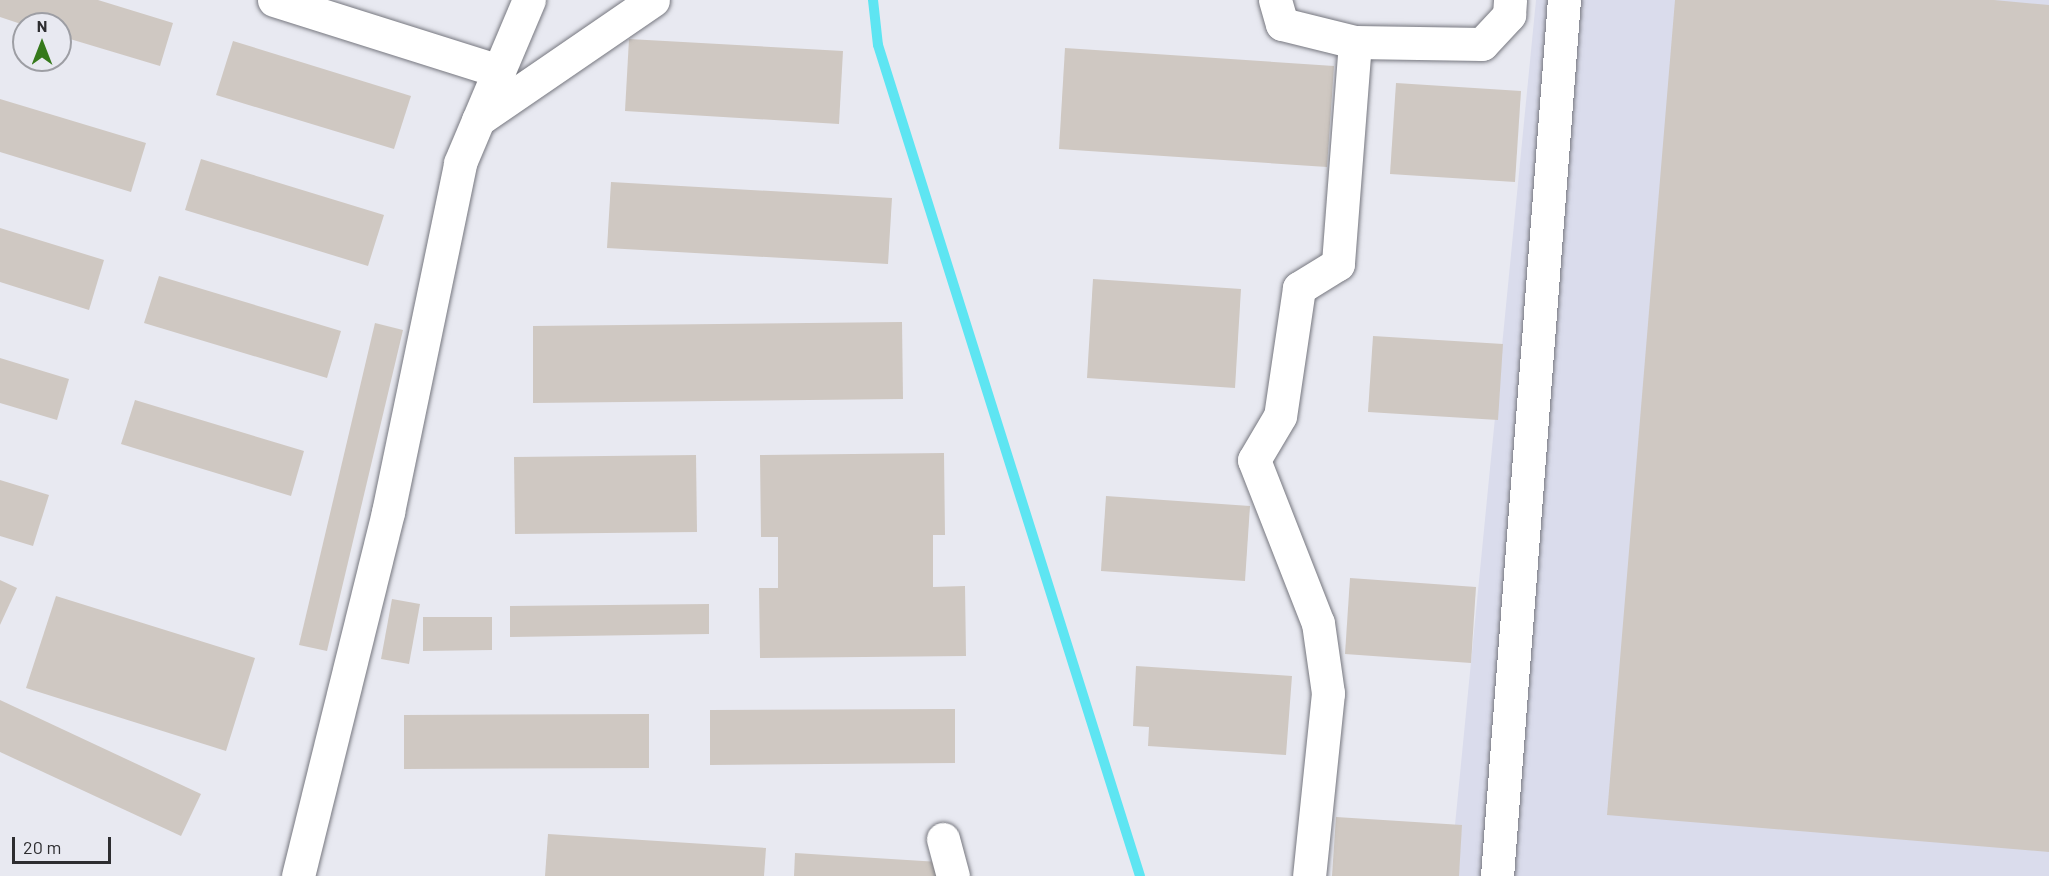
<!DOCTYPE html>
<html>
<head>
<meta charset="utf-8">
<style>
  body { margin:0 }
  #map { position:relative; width:2049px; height:876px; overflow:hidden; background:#e8e9f1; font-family:Barlow,sans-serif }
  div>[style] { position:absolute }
  .built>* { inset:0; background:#dadcec }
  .stream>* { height:10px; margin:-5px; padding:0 5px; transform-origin:5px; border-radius:5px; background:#5ee5f2 }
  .building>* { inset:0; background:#cfc8c2 }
  .roads { filter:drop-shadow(0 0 2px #76777f) drop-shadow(0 0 2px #76777f) }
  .minor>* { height:33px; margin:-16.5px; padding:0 16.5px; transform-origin:16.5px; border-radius:16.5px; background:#fff }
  span { translate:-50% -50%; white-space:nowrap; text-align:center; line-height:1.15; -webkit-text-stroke:4.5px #e8e9f1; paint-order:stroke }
  .north { position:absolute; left:12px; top:12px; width:60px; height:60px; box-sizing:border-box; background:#e8e9f1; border:2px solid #9d9ea4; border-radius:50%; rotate:0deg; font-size:16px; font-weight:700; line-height:24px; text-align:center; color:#2d2d30 }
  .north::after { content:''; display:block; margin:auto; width:21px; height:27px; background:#35791b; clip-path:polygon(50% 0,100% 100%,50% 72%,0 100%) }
  .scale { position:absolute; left:12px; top:837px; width:99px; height:27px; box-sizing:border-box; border:3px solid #2d2d30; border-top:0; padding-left:8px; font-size:18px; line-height:21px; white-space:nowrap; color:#2d2d30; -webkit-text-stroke:4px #e8e9f1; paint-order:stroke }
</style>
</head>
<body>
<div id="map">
  <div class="built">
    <i style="clip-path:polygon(1536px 0,2049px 0,2049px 876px,1450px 876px)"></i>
  </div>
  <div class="stream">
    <i style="left:873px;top:0;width:45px;rotate:83.7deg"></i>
    <i style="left:878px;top:45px;width:871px;rotate:72.5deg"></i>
  </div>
  <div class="building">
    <i style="clip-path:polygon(0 0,98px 0,173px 23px,160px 66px,60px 36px,60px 24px,24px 25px,0 17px)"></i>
    <i style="clip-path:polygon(1675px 0,1994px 0,2049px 5px,2049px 852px,1607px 815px)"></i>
    <i style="clip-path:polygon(629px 39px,843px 51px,839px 124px,625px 111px)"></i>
    <i style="clip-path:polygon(233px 41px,411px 96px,394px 149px,216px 95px)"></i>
    <i style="clip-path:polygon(1065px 48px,1334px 66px,1327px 167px,1059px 149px)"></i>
    <i style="clip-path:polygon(1396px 83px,1521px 91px,1515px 182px,1390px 174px)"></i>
    <i style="clip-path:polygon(0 99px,146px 143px,131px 192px,0 152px)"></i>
    <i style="clip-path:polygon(201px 159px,384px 215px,368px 266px,185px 210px)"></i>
    <i style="clip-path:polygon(611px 182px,892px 198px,888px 264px,607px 248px)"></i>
    <i style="clip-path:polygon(0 228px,104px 260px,89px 310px,0 282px)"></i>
    <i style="clip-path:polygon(159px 276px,341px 331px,327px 378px,144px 323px)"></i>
    <i style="clip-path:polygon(1093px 279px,1241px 289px,1235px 388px,1087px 378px)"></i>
    <i style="clip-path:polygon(902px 322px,903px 399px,533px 403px,533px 326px)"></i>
    <i style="clip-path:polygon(375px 323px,403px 330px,327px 651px,299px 645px)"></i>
    <i style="clip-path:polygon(1373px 336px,1503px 344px,1498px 420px,1368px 412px)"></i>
    <i style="clip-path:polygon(0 358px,69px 379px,57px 420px,0 403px)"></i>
    <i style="clip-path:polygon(135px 400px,304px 451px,291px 496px,121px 444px)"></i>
    <i style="clip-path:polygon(944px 453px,945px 535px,933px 535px,933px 587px,965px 586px,966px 656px,760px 658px,759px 588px,778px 588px,778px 537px,761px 537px,760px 455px)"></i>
    <i style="clip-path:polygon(696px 455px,697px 532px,515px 534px,514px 457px)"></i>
    <i style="clip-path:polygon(0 480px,49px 495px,33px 546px,0 536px)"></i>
    <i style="clip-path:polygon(1106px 496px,1250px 506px,1245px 581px,1101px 571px)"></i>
    <i style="clip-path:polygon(1350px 578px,1476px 587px,1471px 663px,1345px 654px)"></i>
    <i style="clip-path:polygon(0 580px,17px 588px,0 625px)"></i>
    <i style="clip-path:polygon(56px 596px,255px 658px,226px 751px,26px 688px)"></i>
    <i style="clip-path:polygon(392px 599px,420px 604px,409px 664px,381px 659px)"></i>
    <i style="clip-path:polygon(709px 604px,709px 634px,510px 637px,510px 606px)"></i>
    <i style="clip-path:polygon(423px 617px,492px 617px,492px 650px,423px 651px)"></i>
    <i style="clip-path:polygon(1136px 666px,1292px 676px,1286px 755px,1148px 746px,1149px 727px,1133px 726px)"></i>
    <i style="clip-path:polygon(0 700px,201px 794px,181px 836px,0 752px)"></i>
    <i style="clip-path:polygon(955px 709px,955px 763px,710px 765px,710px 710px)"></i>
    <i style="clip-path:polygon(649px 714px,649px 768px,404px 769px,404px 715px)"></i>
    <i style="clip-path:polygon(1336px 817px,1462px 825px,1459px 876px,1332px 876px)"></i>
    <i style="clip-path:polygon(548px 834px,766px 848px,764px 876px,545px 876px)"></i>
    <i style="clip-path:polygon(795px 853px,939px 862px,938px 876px,794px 876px)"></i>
  </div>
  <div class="roads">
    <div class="minor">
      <i style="left:274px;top:0;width:236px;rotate:17.5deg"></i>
      <i style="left:1275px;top:0;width:25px;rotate:74deg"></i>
      <i style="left:1282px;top:24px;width:75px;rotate:13.9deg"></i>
      <i style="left:1355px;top:42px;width:223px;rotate:94.4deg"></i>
      <i style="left:1338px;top:264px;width:46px;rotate:148.4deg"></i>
      <i style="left:1299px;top:288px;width:129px;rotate:98.4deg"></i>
      <i style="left:1280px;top:416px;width:51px;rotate:120.6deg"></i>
      <i style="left:1254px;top:460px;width:175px;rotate:68.6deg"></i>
      <i style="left:1318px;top:623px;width:71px;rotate:81.9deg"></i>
      <i style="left:1328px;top:693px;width:184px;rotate:95.9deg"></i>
      <i style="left:1355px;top:42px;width:127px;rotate:0.9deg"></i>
      <i style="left:1482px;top:44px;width:40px;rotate:-47deg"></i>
      <i style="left:1509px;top:15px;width:15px;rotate:-86deg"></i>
      <i style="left:478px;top:120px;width:212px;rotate:-34.4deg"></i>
      <i style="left:943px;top:839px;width:38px;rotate:75deg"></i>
      <i style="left:298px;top:876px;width:375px;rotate:-76.1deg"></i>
      <i style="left:388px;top:512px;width:356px;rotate:-78.3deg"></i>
      <i style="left:460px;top:163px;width:177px;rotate:-67.1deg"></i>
      <i style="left:1497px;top:876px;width:879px;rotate:-85.63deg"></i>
    </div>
  </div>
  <div class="north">N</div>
  <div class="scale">20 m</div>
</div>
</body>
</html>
